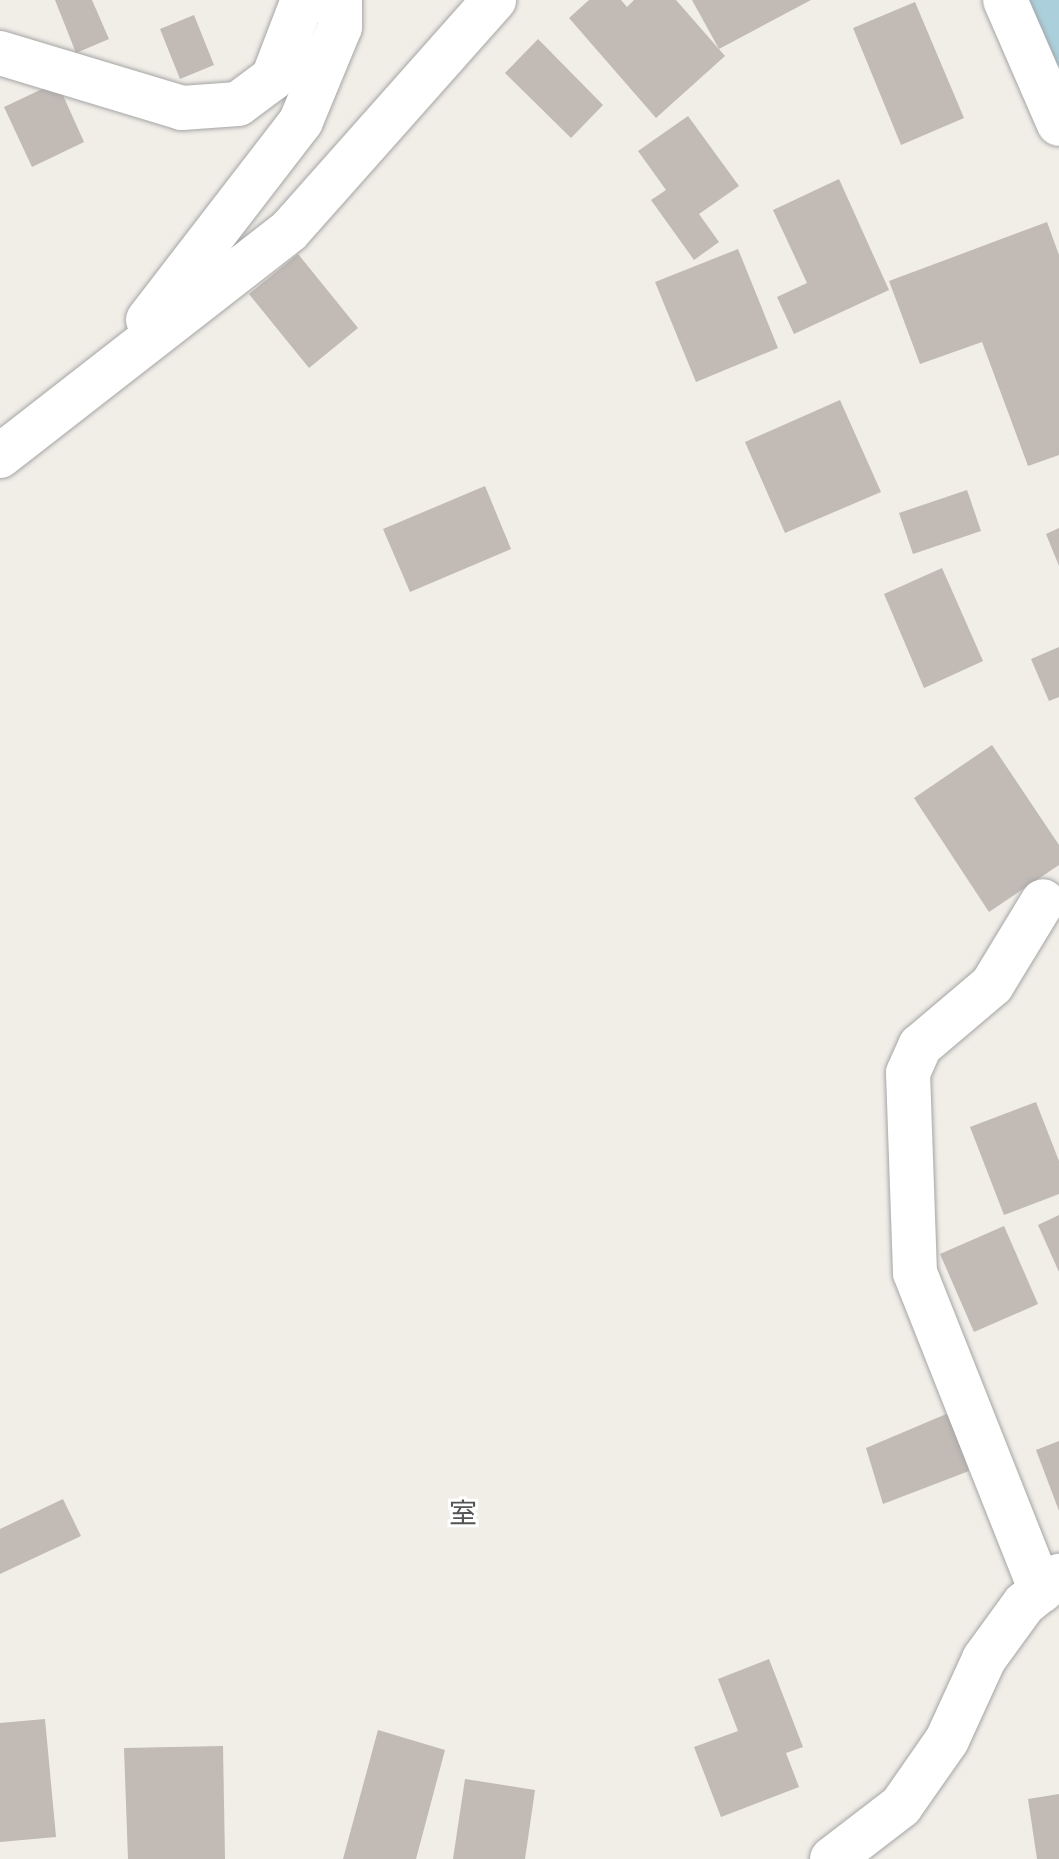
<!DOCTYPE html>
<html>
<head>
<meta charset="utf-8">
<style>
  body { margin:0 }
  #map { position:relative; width:1059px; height:1859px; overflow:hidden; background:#f1eee8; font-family:"Roboto Condensed","Noto Sans JP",sans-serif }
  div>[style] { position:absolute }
  .river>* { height:100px; margin:-50px; padding:0 50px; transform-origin:50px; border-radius:50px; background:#abd0dc }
  .building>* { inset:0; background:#c1bab5 }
  .roads { filter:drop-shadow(0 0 2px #a5a5a5) drop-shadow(0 0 2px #a5a5a5) }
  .minor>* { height:44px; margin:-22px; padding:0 22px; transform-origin:22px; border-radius:22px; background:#fff }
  span { translate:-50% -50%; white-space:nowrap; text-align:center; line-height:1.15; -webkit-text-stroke:6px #fff; paint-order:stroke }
  .quarter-label { font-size:28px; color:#545454 }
</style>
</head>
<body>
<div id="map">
  <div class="river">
    <i style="left:1052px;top:0;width:17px;rotate:65deg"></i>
  </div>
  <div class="building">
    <i style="clip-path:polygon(55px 0,92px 0,109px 39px,76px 53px)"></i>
    <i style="clip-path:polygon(589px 0,621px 0,627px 7px,634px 0,676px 0,725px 56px,656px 118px,569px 18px)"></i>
    <i style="clip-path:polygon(692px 0,811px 0,719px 49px)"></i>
    <i style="clip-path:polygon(915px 2px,964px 118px,901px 145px,853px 28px)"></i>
    <i style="clip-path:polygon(194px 15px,214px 65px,180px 79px,160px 29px)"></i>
    <i style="clip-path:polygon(538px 39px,603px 105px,571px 138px,505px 73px)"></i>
    <i style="clip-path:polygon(57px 82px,84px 142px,32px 167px,4px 107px)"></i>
    <i style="clip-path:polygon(688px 116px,739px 186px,699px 214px,719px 242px,694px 260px,651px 200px,666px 190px,638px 151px)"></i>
    <i style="clip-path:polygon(839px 179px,889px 290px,794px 334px,777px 297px,807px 283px,773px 210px)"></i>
    <i style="clip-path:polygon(1047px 222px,1059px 255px,1059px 455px,1028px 466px,982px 342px,920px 364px,889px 281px)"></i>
    <i style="clip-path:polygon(738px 249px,778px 348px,696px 382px,655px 282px)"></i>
    <i style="clip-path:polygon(298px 254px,358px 328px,309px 368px,249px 294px)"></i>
    <i style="clip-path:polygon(840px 400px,881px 492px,785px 533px,745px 442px)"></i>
    <i style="clip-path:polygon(485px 486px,511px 549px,410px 592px,383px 529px)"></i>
    <i style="clip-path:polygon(967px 490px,981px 531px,913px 554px,899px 513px)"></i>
    <i style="clip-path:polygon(1059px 528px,1059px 566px,1046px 534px)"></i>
    <i style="clip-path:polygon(942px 568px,983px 661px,924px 688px,884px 594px)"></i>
    <i style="clip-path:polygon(1059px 647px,1059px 697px,1049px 701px,1031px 659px)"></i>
    <i style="clip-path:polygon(992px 745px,1059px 845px,1059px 865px,989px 912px,914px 798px)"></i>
    <i style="clip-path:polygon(1036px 1102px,1059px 1161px,1059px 1194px,1004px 1215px,970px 1127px)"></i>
    <i style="clip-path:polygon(1059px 1215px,1059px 1272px,1038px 1225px)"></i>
    <i style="clip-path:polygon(1004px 1226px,1038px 1304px,974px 1332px,940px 1254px)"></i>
    <i style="clip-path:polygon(951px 1412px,969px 1471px,883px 1504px,866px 1448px)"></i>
    <i style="clip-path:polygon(1059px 1441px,1059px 1511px,1036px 1450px)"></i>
    <i style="clip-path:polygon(63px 1499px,81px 1536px,0 1574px,0 1529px)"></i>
    <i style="clip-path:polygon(769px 1659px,803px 1747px,786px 1753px,799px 1787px,721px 1817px,694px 1747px,738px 1731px,718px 1679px)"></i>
    <i style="clip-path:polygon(45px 1719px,56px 1837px,0 1842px,0 1723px)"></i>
    <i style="clip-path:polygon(378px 1730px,445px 1750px,416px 1859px,343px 1859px)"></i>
    <i style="clip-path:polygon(223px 1746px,225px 1859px,128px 1859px,124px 1748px)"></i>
    <i style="clip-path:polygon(465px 1779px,535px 1790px,525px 1859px,453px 1859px)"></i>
    <i style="clip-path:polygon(1059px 1794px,1059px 1859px,1037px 1859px,1028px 1799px)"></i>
  </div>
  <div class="roads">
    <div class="minor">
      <i style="left:1005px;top:0;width:135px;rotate:66.5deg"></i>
      <i style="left:0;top:53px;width:190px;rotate:16.8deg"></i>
      <i style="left:182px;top:108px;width:56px;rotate:-4.1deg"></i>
      <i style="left:238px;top:104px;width:44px;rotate:-36.6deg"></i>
      <i style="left:273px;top:78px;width:84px;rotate:-69deg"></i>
      <i style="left:148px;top:320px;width:251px;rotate:-52.4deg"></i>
      <i style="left:301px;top:121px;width:102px;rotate:-67.5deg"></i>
      <i style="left:340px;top:27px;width:27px;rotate:-90deg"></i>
      <i style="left:0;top:456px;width:366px;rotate:-37.9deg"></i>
      <i style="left:289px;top:231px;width:309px;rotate:-48.4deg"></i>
      <i style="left:1041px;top:1591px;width:342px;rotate:-111.6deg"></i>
      <i style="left:915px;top:1273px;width:200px;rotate:-92deg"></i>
      <i style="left:908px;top:1073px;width:30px;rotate:-66deg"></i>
      <i style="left:920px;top:1046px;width:94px;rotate:-40.3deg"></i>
      <i style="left:992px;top:985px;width:98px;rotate:-58.7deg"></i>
      <i style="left:832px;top:1859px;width:87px;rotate:-37.5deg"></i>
      <i style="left:901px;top:1806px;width:80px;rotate:-55.1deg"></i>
      <i style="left:947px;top:1740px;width:89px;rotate:-65.4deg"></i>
      <i style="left:984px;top:1659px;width:68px;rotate:-54deg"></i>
      <i style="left:1024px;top:1604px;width:45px;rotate:-38.7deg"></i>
    </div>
  </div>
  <div class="quarter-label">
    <span style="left:463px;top:1514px">室</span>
  </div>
</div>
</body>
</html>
